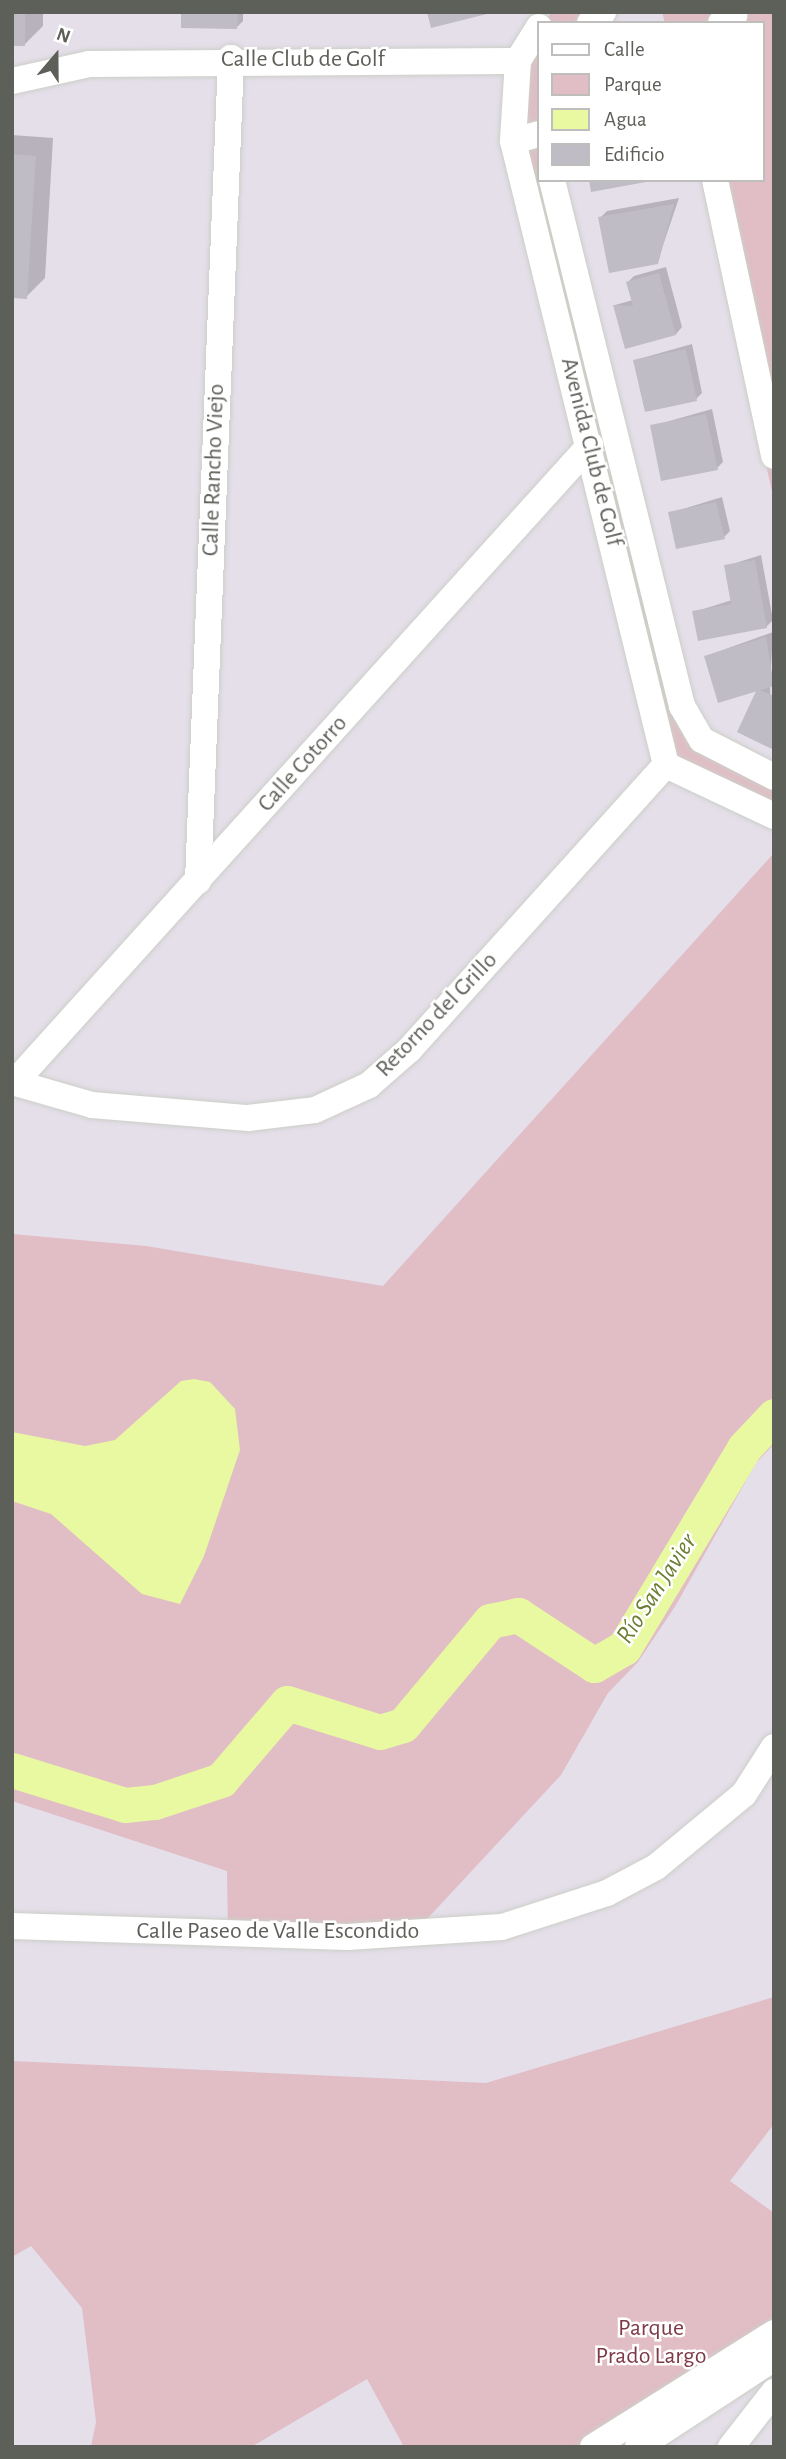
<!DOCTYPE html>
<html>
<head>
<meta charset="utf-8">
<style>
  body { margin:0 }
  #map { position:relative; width:786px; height:2459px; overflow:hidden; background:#e5dfea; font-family:"Alegreya Sans",sans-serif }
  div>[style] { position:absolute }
  .green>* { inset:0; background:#e1bdc6 }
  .water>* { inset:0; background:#e9f9a1 }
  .shadow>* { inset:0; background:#0003 }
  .river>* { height:35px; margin:-17.5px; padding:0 17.5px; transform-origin:17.5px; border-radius:17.5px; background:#e9f9a1 }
  .building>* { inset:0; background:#bfbcc5 }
  .roads { filter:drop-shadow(0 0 2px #cccfc8) drop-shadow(0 0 2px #cccfc8) }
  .minor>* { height:26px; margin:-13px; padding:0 13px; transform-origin:13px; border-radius:13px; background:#fff }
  span { translate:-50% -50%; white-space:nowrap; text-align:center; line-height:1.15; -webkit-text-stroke:5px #fff; paint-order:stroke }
  .street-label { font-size:24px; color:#5d6058 }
  .park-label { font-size:24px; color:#7e3947 }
  .water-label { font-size:26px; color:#6b7e33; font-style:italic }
  .frame { position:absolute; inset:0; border:14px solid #5d6058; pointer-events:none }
  .legend { position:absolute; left:537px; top:21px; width:228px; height:161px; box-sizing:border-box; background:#fff; border:2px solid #bebfbc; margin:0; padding:9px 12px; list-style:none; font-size:21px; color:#5d6058 }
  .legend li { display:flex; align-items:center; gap:14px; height:35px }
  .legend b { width:35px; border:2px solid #bebfbc }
  .north { position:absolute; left:21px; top:21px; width:70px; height:70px; -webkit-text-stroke:5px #fff; paint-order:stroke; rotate:20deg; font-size:19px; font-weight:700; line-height:28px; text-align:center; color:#5d6058 }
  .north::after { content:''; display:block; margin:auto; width:24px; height:32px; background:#5d6058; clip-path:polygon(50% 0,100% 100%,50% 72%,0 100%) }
</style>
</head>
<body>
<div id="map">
  <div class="green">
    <i style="clip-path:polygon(552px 12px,603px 12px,590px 23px,543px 23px)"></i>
    <i style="clip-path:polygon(662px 12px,774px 12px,774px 500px,701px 180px,763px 180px,763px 23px,665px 23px)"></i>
    <i style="clip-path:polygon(539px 27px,539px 180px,552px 180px,702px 740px,774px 777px,774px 816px,666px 765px,511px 105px)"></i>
    <i style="clip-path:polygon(774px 853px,774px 1444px,756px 1463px,676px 1605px,638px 1662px,608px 1693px,561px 1775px,414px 1933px,228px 1937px,227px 1871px,12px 1801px,12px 1234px,146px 1246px,383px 1286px)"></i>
    <i style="clip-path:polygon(774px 1997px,774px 2124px,730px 2181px,774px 2213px,774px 2330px,598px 2447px,404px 2447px,367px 2379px,251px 2447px,91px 2447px,96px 2422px,82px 2308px,31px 2246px,12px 2257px,12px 2061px,486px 2083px)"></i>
  </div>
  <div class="water">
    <i style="clip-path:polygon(194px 1379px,210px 1382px,235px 1409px,240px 1450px,204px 1556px,180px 1604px,142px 1594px,51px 1514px,12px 1501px,12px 1432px,85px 1446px,115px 1440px,181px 1381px)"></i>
  </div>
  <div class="shadow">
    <i style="clip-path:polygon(12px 12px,43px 12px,43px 26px,24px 45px)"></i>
    <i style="clip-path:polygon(183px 12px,243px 12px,243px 21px,237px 27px)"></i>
    <i style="clip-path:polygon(12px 135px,53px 138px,45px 278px,26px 297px,12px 296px)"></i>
    <i style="clip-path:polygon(679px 198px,657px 263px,600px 218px,607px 211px)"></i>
    <i style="clip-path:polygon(666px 267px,682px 327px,676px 334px,615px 305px,633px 300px,628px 282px,634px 276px)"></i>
    <i style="clip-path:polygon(692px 344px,702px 393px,696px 399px,635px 360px)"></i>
    <i style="clip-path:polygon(712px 409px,723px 462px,717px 468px,652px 426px)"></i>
    <i style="clip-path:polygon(722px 497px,730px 531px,724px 537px,670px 513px)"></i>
    <i style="clip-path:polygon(761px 555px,773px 620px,766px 627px,694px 612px,732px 600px,726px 566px)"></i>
    <i style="clip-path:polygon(773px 632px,770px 686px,774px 748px,759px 689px,706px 656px)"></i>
  </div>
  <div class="river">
    <i style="left:12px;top:1770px;width:118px;rotate:17.2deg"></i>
    <i style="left:125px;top:1805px;width:30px;rotate:-6deg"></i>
    <i style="left:155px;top:1802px;width:70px;rotate:-18.4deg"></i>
    <i style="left:221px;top:1780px;width:101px;rotate:-49.4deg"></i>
    <i style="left:287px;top:1703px;width:97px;rotate:17.3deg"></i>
    <i style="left:380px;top:1732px;width:24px;rotate:-17deg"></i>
    <i style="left:403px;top:1725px;width:136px;rotate:-50.1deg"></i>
    <i style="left:490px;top:1621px;width:29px;rotate:-12deg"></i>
    <i style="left:518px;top:1615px;width:91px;rotate:33.3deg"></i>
    <i style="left:594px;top:1665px;width:34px;rotate:-30deg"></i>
    <i style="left:624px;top:1648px;width:233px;rotate:-59deg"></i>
    <i style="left:744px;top:1448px;width:44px;rotate:-46.8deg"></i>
  </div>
  <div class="building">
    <i style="clip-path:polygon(12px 12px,25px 12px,25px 46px,12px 46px)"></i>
    <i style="clip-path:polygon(181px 12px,238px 12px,237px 29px,181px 28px)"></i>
    <i style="clip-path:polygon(427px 12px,491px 12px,491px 13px,431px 28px)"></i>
    <i style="clip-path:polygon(12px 154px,36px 156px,27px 299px,12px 298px)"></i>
    <i style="clip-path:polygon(589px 180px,646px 180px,646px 182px,591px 192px)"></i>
    <i style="clip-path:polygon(674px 204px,658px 264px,609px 273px,598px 217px)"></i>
    <i style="clip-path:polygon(659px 273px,676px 335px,625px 349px,613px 305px,633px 306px,626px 282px)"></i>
    <i style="clip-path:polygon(686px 349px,697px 401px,645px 412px,633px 360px)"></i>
    <i style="clip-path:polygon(706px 414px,718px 470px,661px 481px,650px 425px)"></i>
    <i style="clip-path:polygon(716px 502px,725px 539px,676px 549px,668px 512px)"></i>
    <i style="clip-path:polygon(755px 560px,767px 628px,698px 641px,692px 611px,731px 604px,724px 565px)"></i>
    <i style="clip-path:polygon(766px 637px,774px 686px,718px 703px,704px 656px)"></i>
    <i style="clip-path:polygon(757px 689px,774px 696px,774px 750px,737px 732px)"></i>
  </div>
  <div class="roads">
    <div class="minor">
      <i style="left:590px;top:23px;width:17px;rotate:-40deg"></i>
      <i style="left:721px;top:23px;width:15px;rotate:-28deg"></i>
      <i style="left:539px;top:27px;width:40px;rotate:122deg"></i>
      <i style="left:518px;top:61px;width:80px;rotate:93.6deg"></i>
      <i style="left:513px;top:141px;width:642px;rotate:76.22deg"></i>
      <i style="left:666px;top:765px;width:119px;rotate:25.3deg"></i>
      <i style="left:12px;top:81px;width:79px;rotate:-12.4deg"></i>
      <i style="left:89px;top:64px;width:429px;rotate:-0.4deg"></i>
      <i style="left:513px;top:141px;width:27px;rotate:-15deg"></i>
      <i style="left:552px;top:180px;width:542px;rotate:76.12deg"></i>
      <i style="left:682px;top:706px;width:39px;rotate:60deg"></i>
      <i style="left:702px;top:740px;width:81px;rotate:27.2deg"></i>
      <i style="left:715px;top:180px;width:282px;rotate:77.9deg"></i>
      <i style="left:198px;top:881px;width:824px;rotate:-87.7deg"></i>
      <i style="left:12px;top:1082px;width:83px;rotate:16deg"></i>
      <i style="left:92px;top:1105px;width:157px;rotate:4.8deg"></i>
      <i style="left:248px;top:1118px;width:67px;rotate:-6.8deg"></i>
      <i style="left:315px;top:1110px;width:60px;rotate:-24.8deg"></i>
      <i style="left:369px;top:1085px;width:53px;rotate:-41.2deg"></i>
      <i style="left:409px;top:1050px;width:384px;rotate:-48deg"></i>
      <i style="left:14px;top:1083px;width:860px;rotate:-47.92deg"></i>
      <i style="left:12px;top:1926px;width:335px;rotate:1.9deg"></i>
      <i style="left:347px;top:1937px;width:155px;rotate:-3.7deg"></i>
      <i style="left:502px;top:1927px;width:110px;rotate:-17.9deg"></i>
      <i style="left:607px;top:1893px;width:55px;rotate:-28deg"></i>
      <i style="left:656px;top:1867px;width:114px;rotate:-39.7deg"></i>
      <i style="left:744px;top:1794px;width:56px;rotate:-57.4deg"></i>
      <i style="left:593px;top:2447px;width:214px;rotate:-32.2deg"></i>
      <i style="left:638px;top:2447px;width:163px;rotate:-33.2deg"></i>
      <i style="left:731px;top:2447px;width:70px;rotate:-52deg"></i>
    </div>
  </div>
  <div class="street-label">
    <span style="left:303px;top:60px">Calle Club de Golf</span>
    <span style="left:591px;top:452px;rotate:76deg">Avenida Club de Golf</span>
    <span style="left:214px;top:470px;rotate:-88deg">Calle Rancho Viejo</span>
    <span style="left:303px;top:764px;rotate:-48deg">Calle Cotorro</span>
    <span style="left:437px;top:1015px;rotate:-46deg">Retorno del Grillo</span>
    <span style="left:278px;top:1932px">Calle Paseo de Valle Escondido</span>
  </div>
  <div class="park-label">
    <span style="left:651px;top:2343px">Parque<br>Prado Largo</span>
  </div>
  <div class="water-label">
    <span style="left:657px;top:1589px;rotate:-57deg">Río San Javier</span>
  </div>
  <div class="frame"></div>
  <ul class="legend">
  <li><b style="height:9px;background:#fff"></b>Calle</li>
  <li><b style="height:19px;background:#e1bdc6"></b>Parque</li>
  <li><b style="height:19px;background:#e9f9a1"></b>Agua</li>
  <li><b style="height:19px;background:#bfbcc5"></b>Edificio</li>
  </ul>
  <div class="north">N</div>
</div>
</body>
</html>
